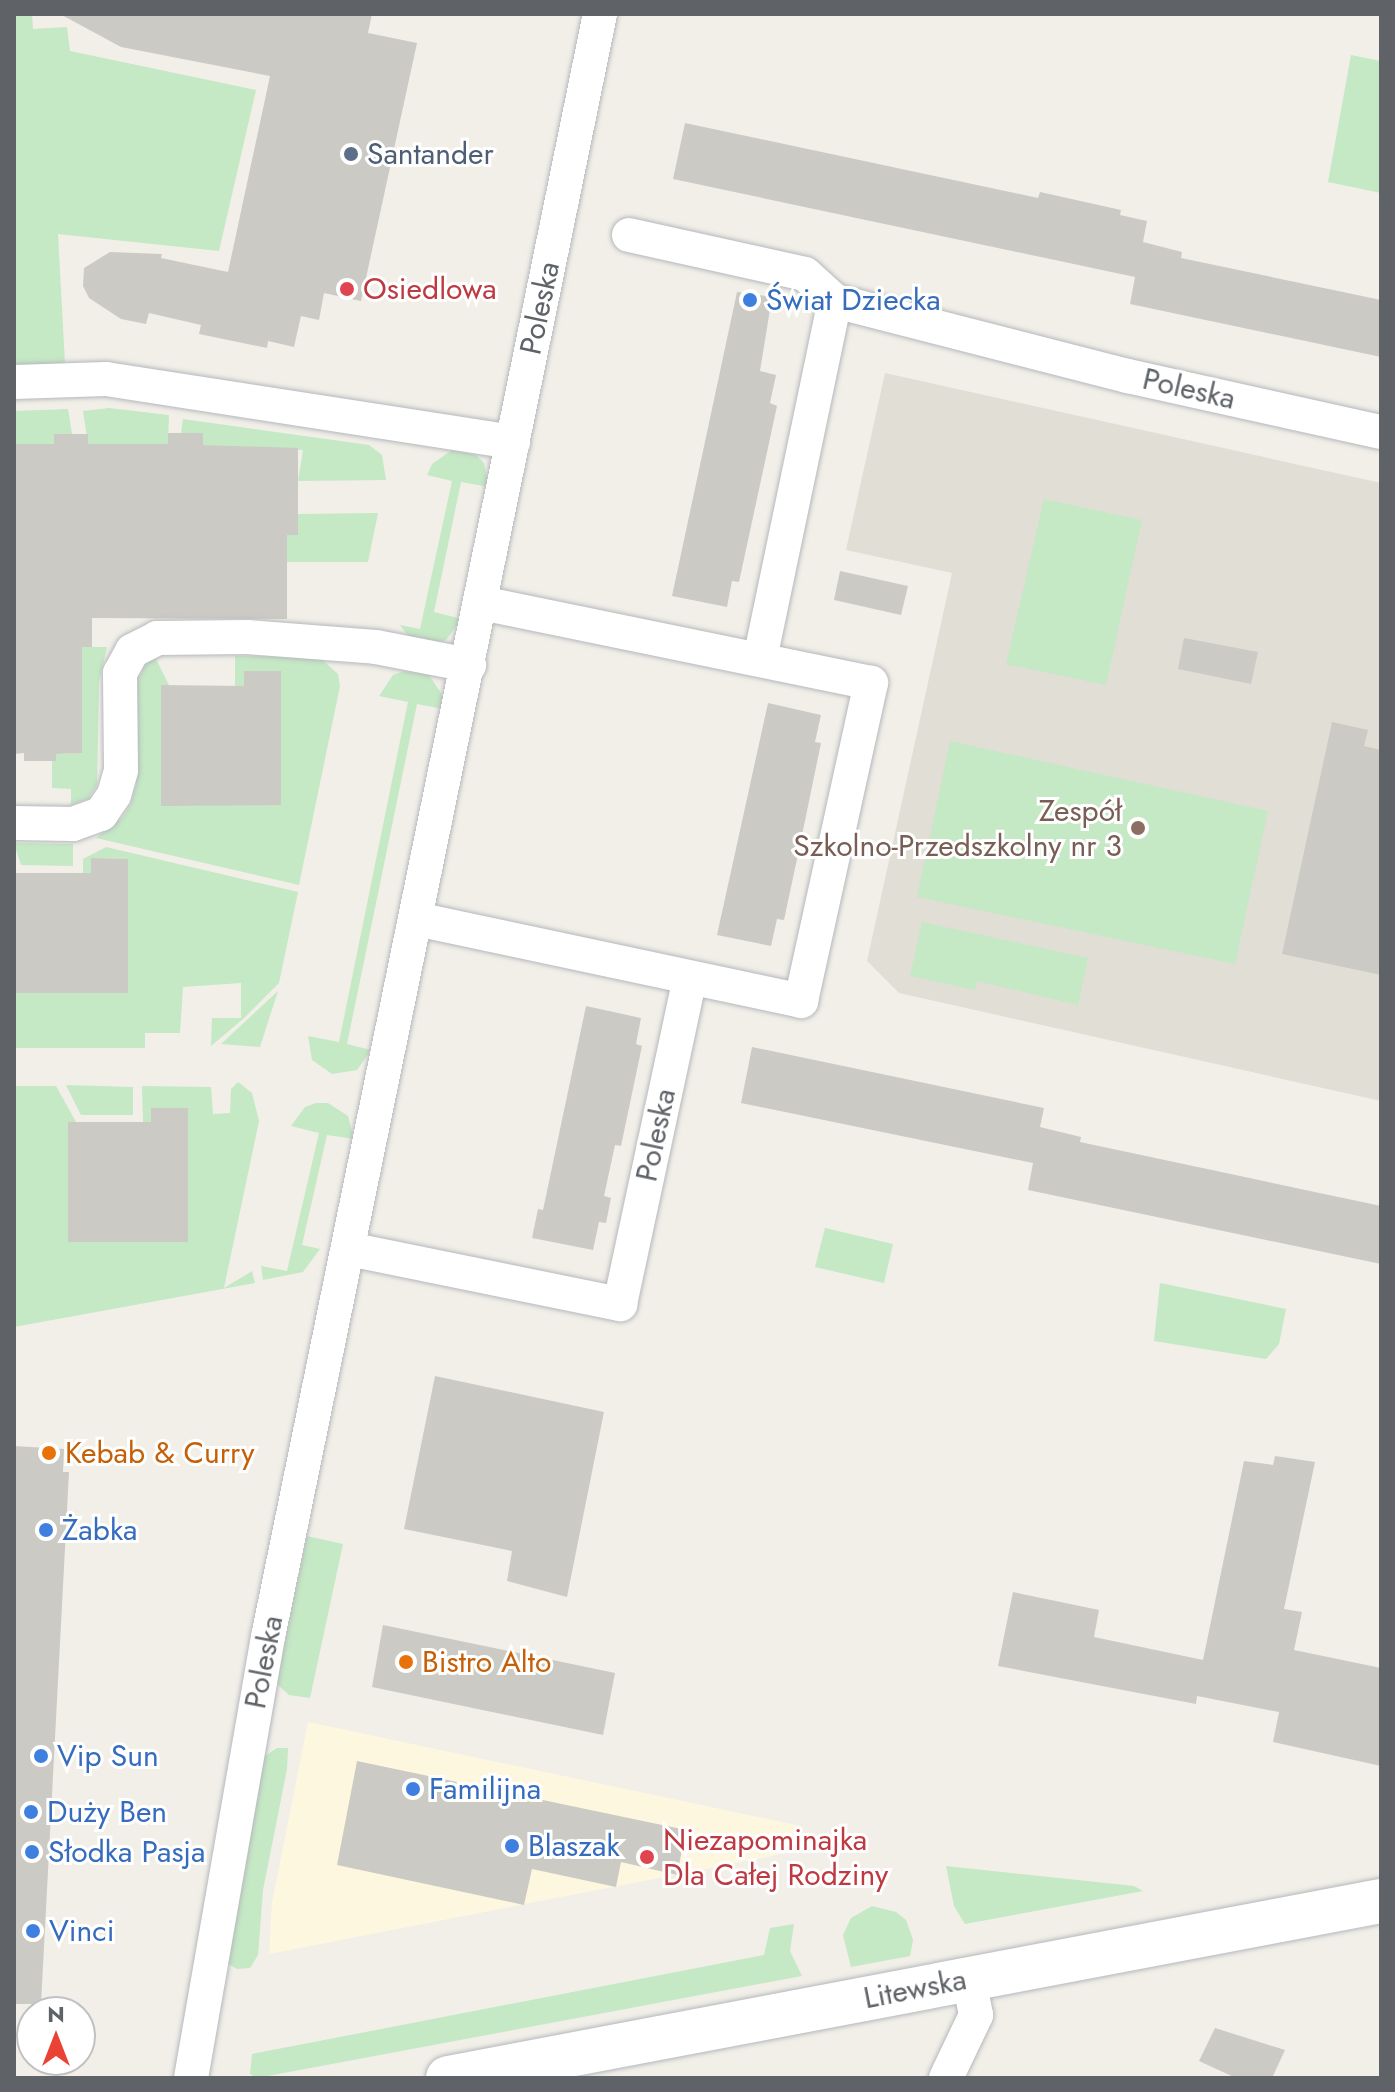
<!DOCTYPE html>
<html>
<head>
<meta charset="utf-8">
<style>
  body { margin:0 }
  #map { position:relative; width:1395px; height:2092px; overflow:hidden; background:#f1efe8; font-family:Jost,sans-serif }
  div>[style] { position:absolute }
  .commercial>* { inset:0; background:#fef7e0 }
  .education>* { inset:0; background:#e1ded6 }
  .green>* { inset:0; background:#c5e8c5 }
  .building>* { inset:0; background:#cccac5 }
  .roads { filter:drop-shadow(0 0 2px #b5b8bc) drop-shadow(0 0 2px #b5b8bc) }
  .street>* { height:34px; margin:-17px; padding:0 17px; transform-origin:17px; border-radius:17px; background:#fff }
  .secondary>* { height:44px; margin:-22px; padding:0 22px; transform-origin:22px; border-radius:22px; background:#fff }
  .dots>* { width:22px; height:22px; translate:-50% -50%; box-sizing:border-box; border:4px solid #fff; border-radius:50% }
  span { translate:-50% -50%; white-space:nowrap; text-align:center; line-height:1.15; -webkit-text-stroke:6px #fff; paint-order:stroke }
  .service-label { font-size:30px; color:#4e5e75 }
  .left { translate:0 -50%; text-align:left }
  .health-label { font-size:30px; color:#be3a42 }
  .shop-label { font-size:30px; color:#366cbe }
  .street-label { font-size:30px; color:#5f6368 }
  .education-label { font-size:30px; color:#785e54 }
  .right { translate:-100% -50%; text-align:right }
  .food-label { font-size:30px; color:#c56008 }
  .frame { position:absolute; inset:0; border:16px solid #5f6368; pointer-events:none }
  .north { position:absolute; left:16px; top:1996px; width:80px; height:80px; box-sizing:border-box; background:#fff; border:2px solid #bfc1c3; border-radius:50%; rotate:0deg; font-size:22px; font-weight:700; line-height:32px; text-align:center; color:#5f6368 }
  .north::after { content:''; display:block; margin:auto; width:28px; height:36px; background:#ea4335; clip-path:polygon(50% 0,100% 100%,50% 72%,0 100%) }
</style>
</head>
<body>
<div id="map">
  <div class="commercial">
    <i style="clip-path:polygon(308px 1722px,796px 1825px,802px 1850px,269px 1954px,272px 1903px)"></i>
  </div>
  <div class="education">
    <i style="clip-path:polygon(885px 373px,1381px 483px,1381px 1101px,899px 993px,867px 961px,952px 573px,846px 550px)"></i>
  </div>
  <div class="green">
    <i style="clip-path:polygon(14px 14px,32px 14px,33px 29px,67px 27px,70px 51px,256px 90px,219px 251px,58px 234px,65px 364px,14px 366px)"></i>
    <i style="clip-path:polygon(1351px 55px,1381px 61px,1381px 193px,1328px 182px)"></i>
    <i style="clip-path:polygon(109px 408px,169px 415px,168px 444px,88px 444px,83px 411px)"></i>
    <i style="clip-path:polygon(68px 409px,72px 434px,54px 434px,54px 444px,14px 444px,14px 411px)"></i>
    <i style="clip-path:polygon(183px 419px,369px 445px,382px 455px,386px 480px,298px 481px,303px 450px,203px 445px,181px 433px)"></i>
    <i style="clip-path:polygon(452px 450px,476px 455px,484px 463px,489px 487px,461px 482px,434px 612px,462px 619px,446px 640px,434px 644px,408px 636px,400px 625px,420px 629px,452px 481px,427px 475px,432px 464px)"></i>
    <i style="clip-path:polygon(1044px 499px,1142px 520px,1106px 685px,1006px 664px)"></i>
    <i style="clip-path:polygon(378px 513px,368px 562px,287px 562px,287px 535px,298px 514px)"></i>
    <i style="clip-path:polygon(82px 647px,107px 647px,99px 682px,97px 785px,88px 799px,71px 805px,71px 789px,52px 788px,52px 761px,56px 754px,82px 753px)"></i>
    <i style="clip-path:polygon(235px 656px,319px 657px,338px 674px,340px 686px,299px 885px,96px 838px,122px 818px,131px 803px,136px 786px,137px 682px,146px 663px,155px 657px,169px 685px,161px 686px,161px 805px,281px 805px,281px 672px,244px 671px,244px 686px,235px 686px)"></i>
    <i style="clip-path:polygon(405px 671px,429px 675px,443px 696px,443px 709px,417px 704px,347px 1044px,371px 1050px,357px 1070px,332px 1074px,312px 1060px,308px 1036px,339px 1042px,408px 702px,379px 696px,393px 675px)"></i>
    <i style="clip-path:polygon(950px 741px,1268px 811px,1235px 964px,917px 897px)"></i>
    <i style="clip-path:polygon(14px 843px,73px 844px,73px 866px,21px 865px)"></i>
    <i style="clip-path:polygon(106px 847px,298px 892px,279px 983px,243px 1019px,211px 1046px,212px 1018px,241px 1018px,241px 983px,183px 987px,180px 1033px,145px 1033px,145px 1048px,14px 1048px,14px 993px,128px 992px,128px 859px,92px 858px,91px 873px,83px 873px,83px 859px)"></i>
    <i style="clip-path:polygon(922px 922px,1088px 958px,1078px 1005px,977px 981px,975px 990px,910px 976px)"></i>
    <i style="clip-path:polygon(278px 991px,260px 1047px,221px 1044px)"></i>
    <i style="clip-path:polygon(238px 1082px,252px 1093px,259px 1121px,224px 1288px,252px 1271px,255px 1283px,14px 1327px,14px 1086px,56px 1086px,76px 1122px,68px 1122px,188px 1242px,188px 1108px,152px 1108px,151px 1122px,143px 1122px,142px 1086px,211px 1087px,213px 1114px,230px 1113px,231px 1089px)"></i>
    <i style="clip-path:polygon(66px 1085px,133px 1087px,133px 1115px,81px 1115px)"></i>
    <i style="clip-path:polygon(316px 1103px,328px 1103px,348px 1116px,354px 1139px,327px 1135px,302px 1245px,320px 1249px,303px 1272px,263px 1280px,261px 1266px,287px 1271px,319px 1133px,291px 1126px,305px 1107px)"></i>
    <i style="clip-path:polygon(825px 1228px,893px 1244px,884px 1283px,815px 1267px)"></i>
    <i style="clip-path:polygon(1160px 1283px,1286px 1309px,1279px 1344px,1266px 1359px,1154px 1341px)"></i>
    <i style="clip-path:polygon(307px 1536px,343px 1544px,310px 1698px,289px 1695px,276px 1683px)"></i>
    <i style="clip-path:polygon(277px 1748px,288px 1748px,287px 1769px,263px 1890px,258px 1955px,250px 1968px,237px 1969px,225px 1962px,262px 1758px)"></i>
    <i style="clip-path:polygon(946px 1866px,1134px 1886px,1143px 1891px,965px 1924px,954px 1906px)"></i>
    <i style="clip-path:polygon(872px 1906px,896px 1912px,906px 1920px,913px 1940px,910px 1956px,851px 1967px,843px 1935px,851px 1918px)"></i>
    <i style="clip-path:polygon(794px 1924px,790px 1951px,802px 1976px,257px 2078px,250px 2074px,252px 2054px,764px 1955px,770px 1928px)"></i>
  </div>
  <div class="building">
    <i style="clip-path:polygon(60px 14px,372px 14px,368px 33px,417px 43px,361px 301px,324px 293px,319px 320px,301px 316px,294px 347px,268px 341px,267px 348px,199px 334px,201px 325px,149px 313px,146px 324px,121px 319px,89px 298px,83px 286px,84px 268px,110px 252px,162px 254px,161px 258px,228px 272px,270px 76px,121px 47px)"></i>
    <i style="clip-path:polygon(685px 123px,1038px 198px,1040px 192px,1121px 210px,1120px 215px,1147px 221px,1143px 242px,1182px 252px,1181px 258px,1381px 300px,1381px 357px,1130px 304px,1135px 277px,673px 179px)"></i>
    <i style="clip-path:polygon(737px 292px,772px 297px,760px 371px,776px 375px,770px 403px,777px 406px,739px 582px,732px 581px,727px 607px,672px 596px)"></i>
    <i style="clip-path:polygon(168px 433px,203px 433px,203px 445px,298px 448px,298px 535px,287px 535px,287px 619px,92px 618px,92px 647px,82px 647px,82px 753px,56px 754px,56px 761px,24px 761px,24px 753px,14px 754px,14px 444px,54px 444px,54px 434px,88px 434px,88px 444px,168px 444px)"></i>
    <i style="clip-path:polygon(840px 571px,908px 586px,901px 615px,834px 600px)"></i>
    <i style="clip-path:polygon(1184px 638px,1258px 652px,1251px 684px,1178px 669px)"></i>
    <i style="clip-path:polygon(244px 671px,281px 671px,281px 805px,161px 806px,161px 685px,244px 686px)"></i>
    <i style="clip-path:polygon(768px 703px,821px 715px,815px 742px,821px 743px,800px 845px,784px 920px,777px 919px,771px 946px,717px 935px)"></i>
    <i style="clip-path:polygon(1332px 722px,1368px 730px,1364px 746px,1381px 750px,1381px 975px,1282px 954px)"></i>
    <i style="clip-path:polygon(91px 858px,128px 859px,128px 993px,14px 993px,14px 873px,91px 873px)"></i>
    <i style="clip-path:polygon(586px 1006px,641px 1018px,636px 1044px,642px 1046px,621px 1146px,615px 1145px,604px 1196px,611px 1198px,606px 1223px,599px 1222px,593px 1250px,532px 1238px,538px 1209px,543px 1210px)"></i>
    <i style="clip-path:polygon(752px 1047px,1044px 1108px,1040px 1127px,1081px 1137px,1080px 1142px,1381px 1206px,1381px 1264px,1028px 1190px,1033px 1163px,741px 1103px)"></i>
    <i style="clip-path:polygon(151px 1108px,188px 1108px,188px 1242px,68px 1242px,68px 1122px,151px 1122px)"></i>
    <i style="clip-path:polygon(435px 1376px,604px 1412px,567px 1597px,507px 1581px,512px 1551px,404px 1529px)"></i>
    <i style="clip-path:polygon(14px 1446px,64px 1449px,63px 1472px,69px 1472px,41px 2004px,14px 2004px)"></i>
    <i style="clip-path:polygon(1275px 1456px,1315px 1462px,1284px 1609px,1302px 1612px,1294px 1650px,1381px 1668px,1381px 1766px,1273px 1742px,1279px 1712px,1197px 1696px,1196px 1704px,998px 1666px,1013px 1592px,1099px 1610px,1094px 1637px,1203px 1660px,1244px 1461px,1273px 1465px)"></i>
    <i style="clip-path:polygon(383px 1625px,615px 1673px,603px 1735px,372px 1687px)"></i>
    <i style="clip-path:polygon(357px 1761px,686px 1830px,677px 1875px,621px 1862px,616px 1887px,532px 1869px,524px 1905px,337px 1865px)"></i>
    <i style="clip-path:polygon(1215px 2028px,1285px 2050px,1272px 2078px,1236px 2078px,1199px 2061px)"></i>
  </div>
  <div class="roads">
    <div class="street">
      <i style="left:629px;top:235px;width:180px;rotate:12.5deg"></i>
      <i style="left:805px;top:274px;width:40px;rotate:42deg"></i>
      <i style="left:835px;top:301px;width:302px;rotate:14.4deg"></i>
      <i style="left:1128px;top:376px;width:259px;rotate:12.5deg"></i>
      <i style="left:14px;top:382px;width:92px;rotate:-1.9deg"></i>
      <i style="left:106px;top:379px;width:412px;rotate:8.8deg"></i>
      <i style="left:760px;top:659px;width:366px;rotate:-78.2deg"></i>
      <i style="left:14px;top:823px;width:59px;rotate:1deg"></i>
      <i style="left:73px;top:824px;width:30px;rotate:-20deg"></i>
      <i style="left:101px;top:814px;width:23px;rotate:-56deg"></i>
      <i style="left:114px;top:795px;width:26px;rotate:-74deg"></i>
      <i style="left:121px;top:770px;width:97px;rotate:-90.6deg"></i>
      <i style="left:120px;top:673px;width:25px;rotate:-61deg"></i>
      <i style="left:132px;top:651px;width:28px;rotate:-27deg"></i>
      <i style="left:157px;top:638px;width:90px;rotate:-0.6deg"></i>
      <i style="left:247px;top:637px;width:129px;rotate:4.4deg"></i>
      <i style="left:376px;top:647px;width:95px;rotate:11deg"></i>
      <i style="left:416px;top:919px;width:394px;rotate:12deg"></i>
      <i style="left:801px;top:1001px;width:326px;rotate:-77.6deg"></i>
      <i style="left:871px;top:683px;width:399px;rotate:-168.4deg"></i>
      <i style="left:349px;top:1249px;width:277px;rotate:11.5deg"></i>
      <i style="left:620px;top:1304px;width:333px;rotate:-77.9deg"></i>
      <i style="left:191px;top:2078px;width:448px;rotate:-80.1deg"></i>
      <i style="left:268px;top:1637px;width:1657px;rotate:-78.44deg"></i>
      <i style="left:946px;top:2078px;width:70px;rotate:-64.5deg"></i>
      <i style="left:976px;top:2015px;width:36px;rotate:-101deg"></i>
    </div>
    <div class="secondary">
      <i style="left:448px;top:2078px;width:950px;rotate:-10.74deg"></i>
    </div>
  </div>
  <div class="dots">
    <i style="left:351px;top:154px;background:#5c6f8a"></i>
    <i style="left:347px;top:289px;background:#e0444e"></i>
    <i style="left:750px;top:300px;background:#3f7fe0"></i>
    <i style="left:1138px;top:828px;background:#8d6e63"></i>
    <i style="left:49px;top:1453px;background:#e8710a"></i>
    <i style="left:46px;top:1530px;background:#3f7fe0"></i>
    <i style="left:406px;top:1662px;background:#e8710a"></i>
    <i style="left:41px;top:1756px;background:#3f7fe0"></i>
    <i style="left:413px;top:1789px;background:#3f7fe0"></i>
    <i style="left:31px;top:1812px;background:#3f7fe0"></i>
    <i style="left:512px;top:1846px;background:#3f7fe0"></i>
    <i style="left:32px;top:1852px;background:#3f7fe0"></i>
    <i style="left:647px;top:1857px;background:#e0444e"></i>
    <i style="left:33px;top:1931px;background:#3f7fe0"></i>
  </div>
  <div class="service-label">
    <span class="left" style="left:367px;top:154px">Santander</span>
  </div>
  <div class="health-label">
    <span class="left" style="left:363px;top:289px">Osiedlowa</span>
    <span class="left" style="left:663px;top:1857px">Niezapominajka<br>Dla Całej Rodziny</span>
  </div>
  <div class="shop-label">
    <span class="left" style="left:766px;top:300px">Świat Dziecka</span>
    <span class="left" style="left:62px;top:1530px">Żabka</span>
    <span class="left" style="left:57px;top:1756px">Vip Sun</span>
    <span class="left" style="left:429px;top:1789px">Familijna</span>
    <span class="left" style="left:47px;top:1812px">Duży Ben</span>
    <span class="left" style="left:528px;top:1846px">Blaszak</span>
    <span class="left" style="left:48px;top:1852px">Słodka Pasja</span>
    <span class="left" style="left:49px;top:1931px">Vinci</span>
  </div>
  <div class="street-label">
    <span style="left:540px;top:308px;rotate:-78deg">Poleska</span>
    <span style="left:1189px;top:389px;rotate:13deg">Poleska</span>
    <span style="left:656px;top:1135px;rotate:-78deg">Poleska</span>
    <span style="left:264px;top:1662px;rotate:-79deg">Poleska</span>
    <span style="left:915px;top:1989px;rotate:-11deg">Litewska</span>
  </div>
  <div class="education-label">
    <span class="right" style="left:1122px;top:828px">Zespół<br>Szkolno-Przedszkolny nr 3</span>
  </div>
  <div class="food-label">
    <span class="left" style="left:65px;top:1453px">Kebab &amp; Curry</span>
    <span class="left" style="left:422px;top:1662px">Bistro Alto</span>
  </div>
  <div class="frame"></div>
  <div class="north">N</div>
</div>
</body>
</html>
